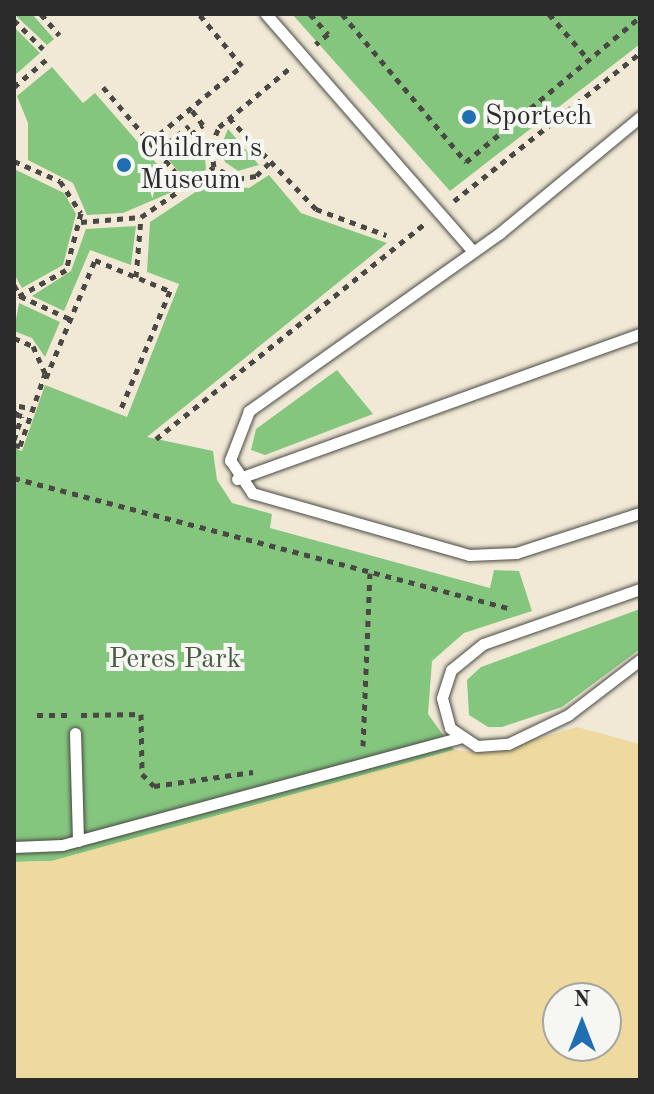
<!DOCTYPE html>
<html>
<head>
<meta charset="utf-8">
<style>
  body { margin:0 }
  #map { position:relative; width:654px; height:1094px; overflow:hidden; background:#f1e9d5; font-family:"Old Standard TT",serif }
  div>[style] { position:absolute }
  .green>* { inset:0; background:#85c67f }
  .sand>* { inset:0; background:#eeda9e }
  .path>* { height:5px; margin-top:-2.5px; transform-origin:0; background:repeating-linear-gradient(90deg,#494844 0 6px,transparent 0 12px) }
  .roads { filter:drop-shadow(0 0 2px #494844) drop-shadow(0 0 2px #494844) }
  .lane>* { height:11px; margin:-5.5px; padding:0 5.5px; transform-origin:5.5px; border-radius:5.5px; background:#fff }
  .dots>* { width:22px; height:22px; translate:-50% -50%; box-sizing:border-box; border:4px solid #f6f6f2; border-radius:50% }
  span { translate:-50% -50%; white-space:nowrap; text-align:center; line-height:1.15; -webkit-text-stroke:8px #f6f6f2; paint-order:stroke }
  .poi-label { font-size:28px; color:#2b2b2b }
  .left { translate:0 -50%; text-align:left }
  .park-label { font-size:28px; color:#465a44 }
  .frame { position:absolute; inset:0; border:16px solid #2b2b2b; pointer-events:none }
  .north { position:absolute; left:542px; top:982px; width:80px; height:80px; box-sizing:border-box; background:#f6f6f2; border:2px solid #a5a5a2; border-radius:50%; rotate:0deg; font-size:22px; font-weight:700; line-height:32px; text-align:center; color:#2b2b2b }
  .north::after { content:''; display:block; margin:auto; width:28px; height:36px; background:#1f6fb2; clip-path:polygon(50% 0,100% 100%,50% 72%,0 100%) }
</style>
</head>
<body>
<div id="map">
  <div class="green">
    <i style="clip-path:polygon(14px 14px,32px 14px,54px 39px,47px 45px)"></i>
    <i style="clip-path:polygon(292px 14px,640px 14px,640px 44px,450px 191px)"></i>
    <i style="clip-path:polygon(14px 27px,40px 53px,14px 76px)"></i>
    <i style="clip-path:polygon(52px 67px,83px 103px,95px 93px,177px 187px,172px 192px,123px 213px,87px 215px,73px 183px,28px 160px,28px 123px,17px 96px)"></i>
    <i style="clip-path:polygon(228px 129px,259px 165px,238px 171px,225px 162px,220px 149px)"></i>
    <i style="clip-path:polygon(203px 133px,206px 170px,184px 178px,167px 158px)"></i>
    <i style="clip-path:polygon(14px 169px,64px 193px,76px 214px,63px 265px,22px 288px,14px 274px)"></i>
    <i style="clip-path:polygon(269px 175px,301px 213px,387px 243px,147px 437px,213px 451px,217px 480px,232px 503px,272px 514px,270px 528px,490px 588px,494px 570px,519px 571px,532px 611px,464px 633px,432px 661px,428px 714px,454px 750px,52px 861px,14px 862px,14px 448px,22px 451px,45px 385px,127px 417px,179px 284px,147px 272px,150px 222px,206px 185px,249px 188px)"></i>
    <i style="clip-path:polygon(136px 226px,131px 265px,90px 250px,64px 311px,32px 296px,71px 271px,86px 229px)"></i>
    <i style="clip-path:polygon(19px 303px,60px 322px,45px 357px,32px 338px,14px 331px)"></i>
    <i style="clip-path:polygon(337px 370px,373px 414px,265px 455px,251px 450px,256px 429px)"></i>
    <i style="clip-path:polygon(640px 609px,640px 649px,562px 707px,502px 727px,488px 727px,469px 715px,467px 680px,481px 667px)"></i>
  </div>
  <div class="sand">
    <i style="clip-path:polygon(evenodd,577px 727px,640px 744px,640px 1080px,14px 1080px,14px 862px,52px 861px,454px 750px,488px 753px,577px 727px,558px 998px,606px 998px,606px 1046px,558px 1046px,558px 998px)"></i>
  </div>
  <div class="path">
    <i style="left:41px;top:14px;width:28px;rotate:49deg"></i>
    <i style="left:310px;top:14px;width:27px;rotate:48deg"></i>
    <i style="left:328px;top:34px;width:16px;rotate:140deg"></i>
    <i style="left:342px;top:14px;width:193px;rotate:50deg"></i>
    <i style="left:466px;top:162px;width:226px;rotate:-39.8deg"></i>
    <i style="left:549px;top:14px;width:61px;rotate:49deg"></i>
    <i style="left:14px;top:20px;width:41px;rotate:45deg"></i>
    <i style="left:14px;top:87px;width:42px;rotate:-40.2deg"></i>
    <i style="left:103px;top:87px;width:131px;rotate:49.6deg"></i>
    <i style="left:229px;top:118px;width:126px;rotate:46.3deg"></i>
    <i style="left:316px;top:209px;width:75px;rotate:20.4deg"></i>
    <i style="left:150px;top:142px;width:119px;rotate:-39.6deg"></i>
    <i style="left:242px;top:66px;width:67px;rotate:-129.6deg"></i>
    <i style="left:158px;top:151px;width:40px;rotate:-39deg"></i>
    <i style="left:163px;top:157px;width:51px;rotate:-38.7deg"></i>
    <i style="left:203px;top:125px;width:21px;rotate:-127deg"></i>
    <i style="left:14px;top:161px;width:50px;rotate:23.5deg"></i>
    <i style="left:60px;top:181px;width:38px;rotate:57deg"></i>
    <i style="left:81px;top:213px;width:59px;rotate:104.7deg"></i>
    <i style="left:66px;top:270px;width:60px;rotate:150.9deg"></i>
    <i style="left:269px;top:163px;width:18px;rotate:135deg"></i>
    <i style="left:256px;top:176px;width:20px;rotate:171deg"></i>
    <i style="left:236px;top:179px;width:25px;rotate:-151deg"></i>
    <i style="left:214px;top:167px;width:21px;rotate:-98deg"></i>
    <i style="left:211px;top:146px;width:21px;rotate:-67deg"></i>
    <i style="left:219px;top:127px;width:94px;rotate:-39.8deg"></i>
    <i style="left:454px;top:201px;width:238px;rotate:-38.5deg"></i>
    <i style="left:81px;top:222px;width:60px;rotate:-4.8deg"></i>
    <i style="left:141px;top:217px;width:88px;rotate:-34.4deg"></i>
    <i style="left:136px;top:277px;width:60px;rotate:-85.2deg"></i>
    <i style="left:14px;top:285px;width:13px;rotate:61deg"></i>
    <i style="left:20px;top:296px;width:55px;rotate:24.7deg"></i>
    <i style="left:14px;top:338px;width:21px;rotate:23deg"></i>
    <i style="left:33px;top:346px;width:30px;rotate:66deg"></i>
    <i style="left:46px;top:378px;width:128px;rotate:-67.4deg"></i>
    <i style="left:95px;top:260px;width:81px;rotate:22.5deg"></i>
    <i style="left:170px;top:291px;width:130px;rotate:112.6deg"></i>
    <i style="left:14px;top:416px;width:11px;rotate:-63deg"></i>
    <i style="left:19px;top:406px;width:11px;rotate:10deg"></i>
    <i style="left:156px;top:439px;width:347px;rotate:-38.7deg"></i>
    <i style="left:14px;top:440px;width:25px;rotate:-72deg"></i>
    <i style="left:22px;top:416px;width:7px;rotate:-164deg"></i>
    <i style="left:14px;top:445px;width:6px;rotate:9deg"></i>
    <i style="left:20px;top:446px;width:76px;rotate:-70.9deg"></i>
    <i style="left:14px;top:478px;width:515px;rotate:14.74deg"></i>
    <i style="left:37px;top:715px;width:34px"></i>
    <i style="left:81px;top:715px;width:60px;rotate:-1deg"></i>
    <i style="left:141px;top:714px;width:60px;rotate:89deg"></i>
    <i style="left:142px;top:774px;width:17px;rotate:45deg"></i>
    <i style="left:154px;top:786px;width:100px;rotate:-8deg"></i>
    <i style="left:363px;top:746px;width:173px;rotate:-87.7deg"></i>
  </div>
  <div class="roads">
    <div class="lane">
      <i style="left:266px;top:14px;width:313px;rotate:48.9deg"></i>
      <i style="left:640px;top:117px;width:182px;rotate:140.4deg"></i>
      <i style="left:500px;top:233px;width:308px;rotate:144.7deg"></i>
      <i style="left:249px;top:411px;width:53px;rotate:111.2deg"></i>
      <i style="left:230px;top:460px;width:40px;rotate:56deg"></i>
      <i style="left:252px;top:493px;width:226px;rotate:15.9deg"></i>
      <i style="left:469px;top:555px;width:47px;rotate:-2.4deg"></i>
      <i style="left:516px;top:553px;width:130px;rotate:-17.9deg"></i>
      <i style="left:237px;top:479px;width:428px;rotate:-19.8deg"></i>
      <i style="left:640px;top:589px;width:166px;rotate:160.7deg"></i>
      <i style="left:483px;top:644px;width:41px;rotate:140.9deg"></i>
      <i style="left:451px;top:670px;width:29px;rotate:108deg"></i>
      <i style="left:442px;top:698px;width:31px;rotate:75deg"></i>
      <i style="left:450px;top:728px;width:32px;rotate:34deg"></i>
      <i style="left:477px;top:746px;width:31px;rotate:-4deg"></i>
      <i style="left:508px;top:744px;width:67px;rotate:-25.8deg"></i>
      <i style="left:568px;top:715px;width:91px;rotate:-37.4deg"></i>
      <i style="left:75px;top:733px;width:108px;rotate:88.4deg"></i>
      <i style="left:14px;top:847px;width:48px;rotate:-2.4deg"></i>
      <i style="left:62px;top:845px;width:411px;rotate:-15.1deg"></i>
    </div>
  </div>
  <div class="dots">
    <i style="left:469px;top:117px;background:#1f6fb2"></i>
    <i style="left:124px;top:165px;background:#1f6fb2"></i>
  </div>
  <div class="poi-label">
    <span class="left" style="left:485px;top:117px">Sportech</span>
    <span class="left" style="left:140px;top:165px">Children's<br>Museum</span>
  </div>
  <div class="park-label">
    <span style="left:175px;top:660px">Peres Park</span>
  </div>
  <div class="frame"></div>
  <div class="north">N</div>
</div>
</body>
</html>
